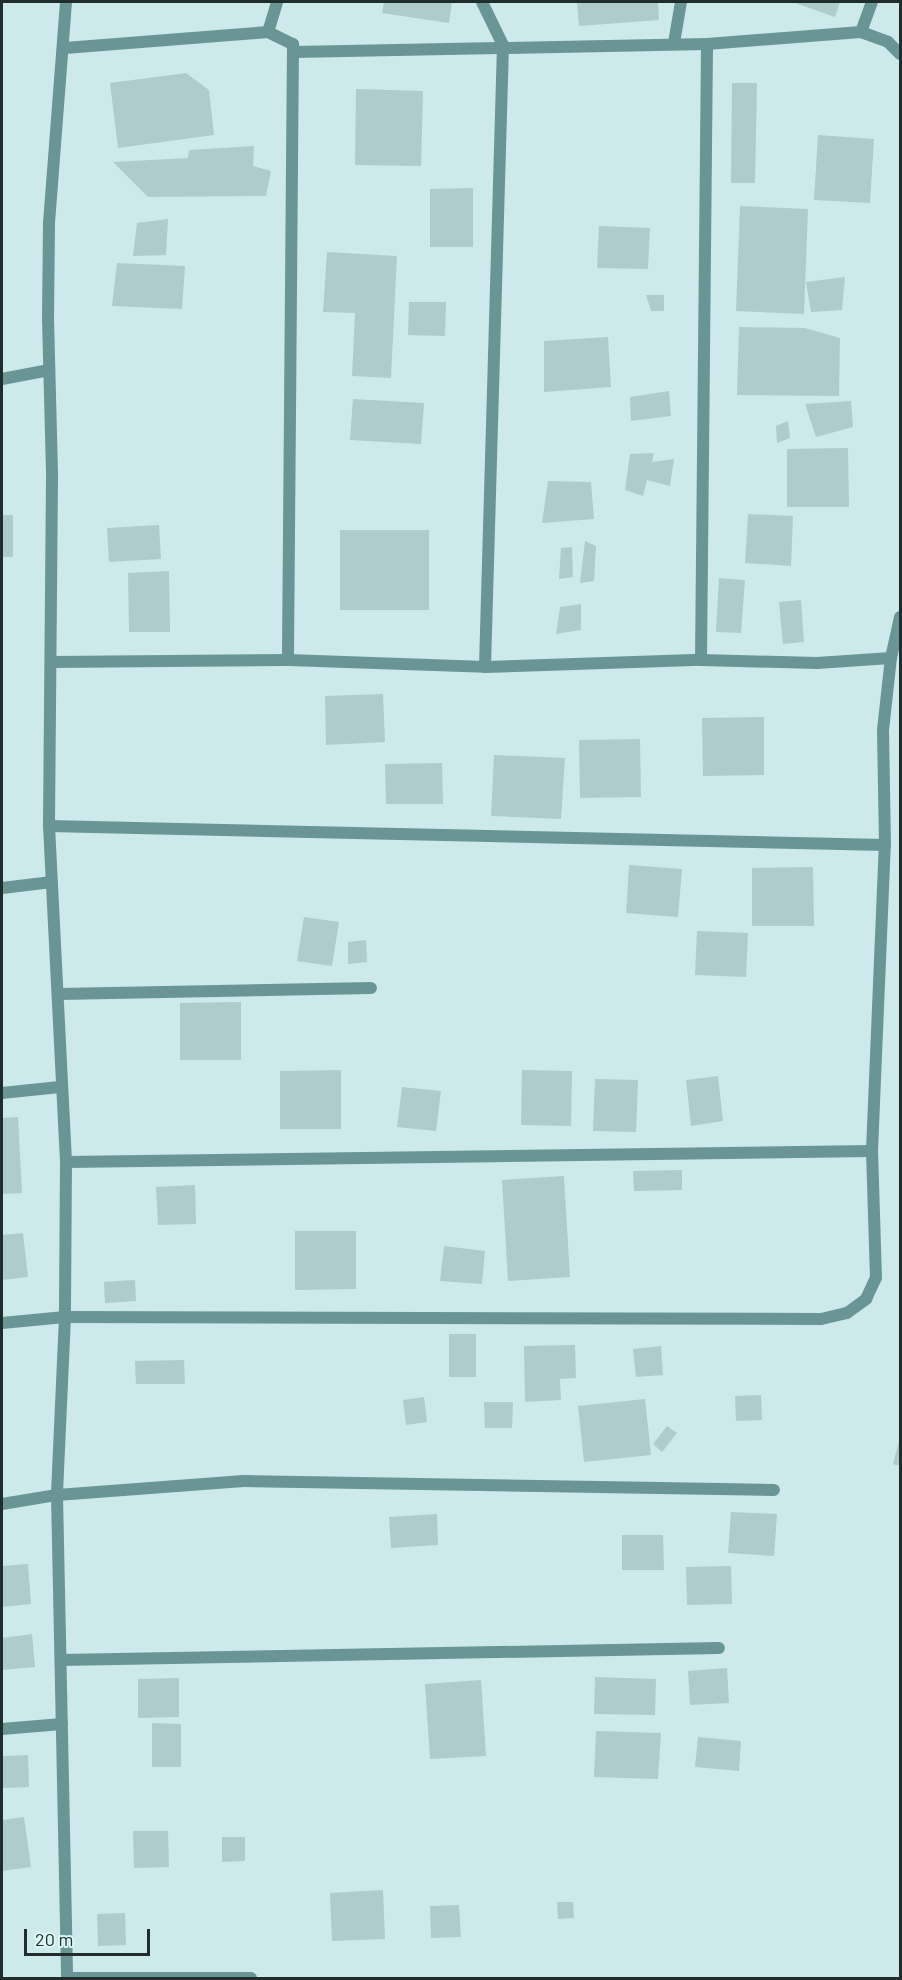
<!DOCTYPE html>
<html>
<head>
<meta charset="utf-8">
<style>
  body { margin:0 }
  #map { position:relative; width:902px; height:1980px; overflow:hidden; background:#cee9e9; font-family:Barlow,sans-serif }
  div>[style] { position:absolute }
  .building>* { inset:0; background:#b0cbcb }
  .street>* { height:12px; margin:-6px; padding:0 6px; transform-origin:6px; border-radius:6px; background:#699695 }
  span { translate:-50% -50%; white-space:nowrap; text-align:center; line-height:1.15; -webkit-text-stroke:5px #dbf7f6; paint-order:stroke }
  .frame { position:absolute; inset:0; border:3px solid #212c2c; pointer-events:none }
  .scale { position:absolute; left:24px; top:1929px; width:126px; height:27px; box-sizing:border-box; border:3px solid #212c2c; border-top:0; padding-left:8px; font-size:18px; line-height:21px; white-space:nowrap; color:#212c2c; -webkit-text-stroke:4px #dbf7f6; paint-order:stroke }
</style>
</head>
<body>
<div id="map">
  <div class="building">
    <i style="clip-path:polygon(384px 2px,452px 2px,449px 23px,382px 13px)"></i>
    <i style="clip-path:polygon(577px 2px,658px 2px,659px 20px,579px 26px)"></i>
    <i style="clip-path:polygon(792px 2px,840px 2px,835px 17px)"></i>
    <i style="clip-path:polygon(186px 73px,209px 90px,214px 135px,118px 148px,110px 83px)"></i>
    <i style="clip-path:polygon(732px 83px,757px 83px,755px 183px,731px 183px)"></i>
    <i style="clip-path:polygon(356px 89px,423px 91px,421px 166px,355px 165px)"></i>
    <i style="clip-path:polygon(818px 135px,874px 139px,870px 203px,814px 200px)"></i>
    <i style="clip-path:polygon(254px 146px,253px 166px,271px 171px,266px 196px,148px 197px,113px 162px,188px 158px,189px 150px)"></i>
    <i style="clip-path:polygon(473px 188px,473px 247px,430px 247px,430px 189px)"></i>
    <i style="clip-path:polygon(740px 206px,808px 209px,804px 314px,736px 311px)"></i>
    <i style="clip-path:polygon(168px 219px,166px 255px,133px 256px,137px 223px)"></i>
    <i style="clip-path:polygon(599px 226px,650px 228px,648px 269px,597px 268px)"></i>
    <i style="clip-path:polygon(327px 252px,397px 256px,391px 378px,352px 376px,355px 313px,323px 312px)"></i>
    <i style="clip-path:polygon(117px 263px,185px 266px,182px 309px,112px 306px)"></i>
    <i style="clip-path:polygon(845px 277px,842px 310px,811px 312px,806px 282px)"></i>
    <i style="clip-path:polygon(646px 295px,664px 295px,664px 311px,651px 311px)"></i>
    <i style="clip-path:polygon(409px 302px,446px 302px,445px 336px,408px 335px)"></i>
    <i style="clip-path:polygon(739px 327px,805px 328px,840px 338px,839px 396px,737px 395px)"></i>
    <i style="clip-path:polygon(608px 337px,611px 387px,544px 392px,544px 341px)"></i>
    <i style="clip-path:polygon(669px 391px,671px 416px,631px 421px,630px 397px)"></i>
    <i style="clip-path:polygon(353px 399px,424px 403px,421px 444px,350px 440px)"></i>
    <i style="clip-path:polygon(851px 401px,853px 427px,816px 437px,805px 404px)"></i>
    <i style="clip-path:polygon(788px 421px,790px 438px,777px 443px,776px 426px)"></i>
    <i style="clip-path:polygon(848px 448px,849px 507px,787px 507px,787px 449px)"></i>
    <i style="clip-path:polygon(654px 453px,652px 462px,674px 459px,670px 486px,647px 480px,643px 496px,625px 490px,630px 454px)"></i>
    <i style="clip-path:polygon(548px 481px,591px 482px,594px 519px,542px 523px)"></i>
    <i style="clip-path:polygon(748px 514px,793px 516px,791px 566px,745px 563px)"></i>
    <i style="clip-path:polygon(2px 515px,13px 515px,13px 557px,2px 557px)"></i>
    <i style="clip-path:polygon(159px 525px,161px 559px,109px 562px,107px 528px)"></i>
    <i style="clip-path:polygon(340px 530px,429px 530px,429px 610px,340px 610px)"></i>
    <i style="clip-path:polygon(585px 541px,596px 546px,594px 581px,580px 583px)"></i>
    <i style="clip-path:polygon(572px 547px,573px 577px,559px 579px,561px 548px)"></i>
    <i style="clip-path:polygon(169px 571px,170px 632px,129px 632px,128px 573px)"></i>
    <i style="clip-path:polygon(719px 578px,745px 580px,741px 633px,716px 632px)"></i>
    <i style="clip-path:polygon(801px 600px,804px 642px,783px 644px,779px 602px)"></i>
    <i style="clip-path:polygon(581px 604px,581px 630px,556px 634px,560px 607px)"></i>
    <i style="clip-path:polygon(383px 694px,385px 742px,326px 745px,325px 696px)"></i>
    <i style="clip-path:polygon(764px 717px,764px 775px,703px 776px,702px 718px)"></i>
    <i style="clip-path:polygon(640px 739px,641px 797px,580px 798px,579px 740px)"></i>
    <i style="clip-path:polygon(494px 755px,565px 758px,561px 819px,491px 816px)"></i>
    <i style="clip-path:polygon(442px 763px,443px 804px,386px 804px,385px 764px)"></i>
    <i style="clip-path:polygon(629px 865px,682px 869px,678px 917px,626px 913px)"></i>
    <i style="clip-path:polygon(813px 867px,814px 926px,752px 926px,752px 868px)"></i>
    <i style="clip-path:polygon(304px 917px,339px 922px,332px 966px,297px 961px)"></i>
    <i style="clip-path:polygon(697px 931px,748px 933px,746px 977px,695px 975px)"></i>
    <i style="clip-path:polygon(366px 940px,367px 962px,348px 964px,348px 942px)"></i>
    <i style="clip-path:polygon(241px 1002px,241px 1060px,180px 1060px,180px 1003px)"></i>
    <i style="clip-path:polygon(341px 1070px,341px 1129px,280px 1129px,280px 1071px)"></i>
    <i style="clip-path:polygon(522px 1070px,572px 1071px,571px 1126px,521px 1125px)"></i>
    <i style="clip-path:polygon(718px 1076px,723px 1121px,691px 1126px,686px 1080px)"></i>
    <i style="clip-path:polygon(595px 1079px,638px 1080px,636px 1132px,593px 1131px)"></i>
    <i style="clip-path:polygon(402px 1087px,441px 1091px,436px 1131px,397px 1127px)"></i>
    <i style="clip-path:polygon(18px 1117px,22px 1193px,2px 1194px,2px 1118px)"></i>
    <i style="clip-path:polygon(682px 1170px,682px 1190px,634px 1191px,633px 1171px)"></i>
    <i style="clip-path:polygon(564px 1176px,570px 1277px,508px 1281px,502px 1180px)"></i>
    <i style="clip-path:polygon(195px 1185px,196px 1224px,158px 1225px,156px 1187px)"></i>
    <i style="clip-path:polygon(295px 1231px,356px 1231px,356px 1289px,295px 1290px)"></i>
    <i style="clip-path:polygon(23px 1233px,28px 1277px,2px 1280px,2px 1235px)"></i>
    <i style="clip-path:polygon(444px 1246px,485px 1251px,482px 1284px,440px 1281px)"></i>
    <i style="clip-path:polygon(135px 1280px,136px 1301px,105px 1303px,104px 1282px)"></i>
    <i style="clip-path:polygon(449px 1334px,476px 1334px,476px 1377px,449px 1377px)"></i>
    <i style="clip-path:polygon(575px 1345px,576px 1378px,560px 1379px,561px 1400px,525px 1402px,524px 1346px)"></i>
    <i style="clip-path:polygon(661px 1346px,663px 1375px,636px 1377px,633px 1349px)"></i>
    <i style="clip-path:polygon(184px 1360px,185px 1384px,136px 1384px,135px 1361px)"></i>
    <i style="clip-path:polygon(761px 1395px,762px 1420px,736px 1421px,735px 1396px)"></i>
    <i style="clip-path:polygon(424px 1397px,427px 1422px,406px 1425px,403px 1400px)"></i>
    <i style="clip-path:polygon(645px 1399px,651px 1455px,584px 1462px,578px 1406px)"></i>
    <i style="clip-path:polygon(484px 1402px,513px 1402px,512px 1428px,485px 1428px)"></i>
    <i style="clip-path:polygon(667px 1426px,677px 1433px,662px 1452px,653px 1444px)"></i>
    <i style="clip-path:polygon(900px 1438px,900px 1466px,893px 1464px)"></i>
    <i style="clip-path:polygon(731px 1512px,777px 1514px,774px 1556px,728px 1553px)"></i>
    <i style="clip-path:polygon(437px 1514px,438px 1545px,391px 1548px,389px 1517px)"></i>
    <i style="clip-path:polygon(622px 1535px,663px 1535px,664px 1570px,622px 1570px)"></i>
    <i style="clip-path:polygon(28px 1564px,31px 1604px,2px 1607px,2px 1566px)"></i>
    <i style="clip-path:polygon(731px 1566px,732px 1604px,687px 1605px,686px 1567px)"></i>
    <i style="clip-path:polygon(32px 1634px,35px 1667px,2px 1670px,2px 1638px)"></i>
    <i style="clip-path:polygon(727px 1668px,729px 1703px,690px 1705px,688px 1671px)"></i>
    <i style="clip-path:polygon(595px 1677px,656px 1679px,655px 1715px,594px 1714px)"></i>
    <i style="clip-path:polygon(179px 1678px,179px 1717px,138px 1718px,138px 1679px)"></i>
    <i style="clip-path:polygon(481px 1680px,486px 1756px,430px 1759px,425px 1684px)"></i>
    <i style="clip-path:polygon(152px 1723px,181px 1724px,181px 1767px,152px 1767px)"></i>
    <i style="clip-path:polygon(596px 1731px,661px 1733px,658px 1779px,594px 1777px)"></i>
    <i style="clip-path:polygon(698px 1737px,741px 1741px,739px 1771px,695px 1767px)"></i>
    <i style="clip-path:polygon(28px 1755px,29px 1787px,3px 1788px,2px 1756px)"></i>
    <i style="clip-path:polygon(24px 1817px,31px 1867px,2px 1871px,2px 1820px)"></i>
    <i style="clip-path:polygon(133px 1831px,168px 1831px,169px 1867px,134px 1868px)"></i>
    <i style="clip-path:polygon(222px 1837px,245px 1837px,245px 1861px,222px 1862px)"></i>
    <i style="clip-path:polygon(383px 1890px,385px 1939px,332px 1941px,330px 1893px)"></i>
    <i style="clip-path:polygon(557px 1902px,573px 1902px,574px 1918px,558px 1919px)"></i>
    <i style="clip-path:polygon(459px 1905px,461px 1937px,431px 1938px,430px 1906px)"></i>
    <i style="clip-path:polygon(125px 1913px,126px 1945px,98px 1946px,97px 1914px)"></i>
  </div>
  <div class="street">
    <i style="left:66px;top:2px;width:222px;rotate:94.4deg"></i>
    <i style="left:49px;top:223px;width:96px;rotate:90.6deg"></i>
    <i style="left:48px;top:319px;width:158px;rotate:88.5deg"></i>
    <i style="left:52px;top:477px;width:349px;rotate:90.5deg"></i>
    <i style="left:49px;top:826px;width:336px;rotate:87.1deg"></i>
    <i style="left:66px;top:1162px;width:155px;rotate:90.4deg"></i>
    <i style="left:65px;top:1317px;width:178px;rotate:92.6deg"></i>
    <i style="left:57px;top:1495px;width:483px;rotate:88.8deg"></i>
    <i style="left:482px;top:2px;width:48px;rotate:64deg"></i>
    <i style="left:503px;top:45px;width:622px;rotate:91.66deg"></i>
    <i style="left:268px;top:32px;width:31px;rotate:-73deg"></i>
    <i style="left:861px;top:32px;width:32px;rotate:-70deg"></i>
    <i style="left:674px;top:43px;width:42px;rotate:-80.3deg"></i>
    <i style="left:65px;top:48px;width:204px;rotate:-4.5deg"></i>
    <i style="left:268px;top:32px;width:28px;rotate:26deg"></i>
    <i style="left:293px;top:44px;width:616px;rotate:90.47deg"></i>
    <i style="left:295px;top:52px;width:412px;rotate:-1.1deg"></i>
    <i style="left:707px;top:44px;width:154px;rotate:-4.5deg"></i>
    <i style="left:861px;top:32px;width:29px;rotate:20deg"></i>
    <i style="left:888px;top:42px;width:17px;rotate:45deg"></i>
    <i style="left:2px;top:379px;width:48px;rotate:-10.8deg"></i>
    <i style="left:701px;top:660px;width:616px;rotate:-89.44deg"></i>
    <i style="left:51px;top:662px;width:237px;rotate:-0.5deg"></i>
    <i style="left:288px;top:660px;width:197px;rotate:2deg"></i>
    <i style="left:485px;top:667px;width:216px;rotate:-1.9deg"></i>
    <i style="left:701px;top:660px;width:116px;rotate:1.5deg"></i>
    <i style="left:817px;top:663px;width:74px;rotate:-3.9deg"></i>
    <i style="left:891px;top:658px;width:42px;rotate:-77.6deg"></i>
    <i style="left:49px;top:826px;width:836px;rotate:1.3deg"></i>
    <i style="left:885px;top:845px;width:115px;rotate:-91deg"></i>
    <i style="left:883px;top:730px;width:72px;rotate:-83.7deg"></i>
    <i style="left:2px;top:888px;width:50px;rotate:-6.8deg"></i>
    <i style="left:59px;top:994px;width:312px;rotate:-1.1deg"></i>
    <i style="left:2px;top:1093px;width:58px;rotate:-5.9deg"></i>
    <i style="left:66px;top:1162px;width:806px;rotate:-0.78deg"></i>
    <i style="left:2px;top:1323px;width:63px;rotate:-5.4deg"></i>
    <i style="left:65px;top:1317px;width:756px;rotate:0.15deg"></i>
    <i style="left:821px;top:1319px;width:27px;rotate:-13deg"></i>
    <i style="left:847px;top:1313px;width:24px;rotate:-36deg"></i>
    <i style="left:866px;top:1299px;width:23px;rotate:-65deg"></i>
    <i style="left:876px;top:1278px;width:127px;rotate:-91.8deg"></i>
    <i style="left:872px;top:1151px;width:306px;rotate:-87.6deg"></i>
    <i style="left:2px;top:1504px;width:56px;rotate:-9.3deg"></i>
    <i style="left:57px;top:1495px;width:187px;rotate:-4.3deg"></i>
    <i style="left:243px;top:1481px;width:531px;rotate:0.97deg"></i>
    <i style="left:61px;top:1660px;width:658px;rotate:-1.04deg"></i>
    <i style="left:2px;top:1729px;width:60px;rotate:-4.8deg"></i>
    <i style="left:67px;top:1978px;width:184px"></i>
  </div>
  <div class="frame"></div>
  <div class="scale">20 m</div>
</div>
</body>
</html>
